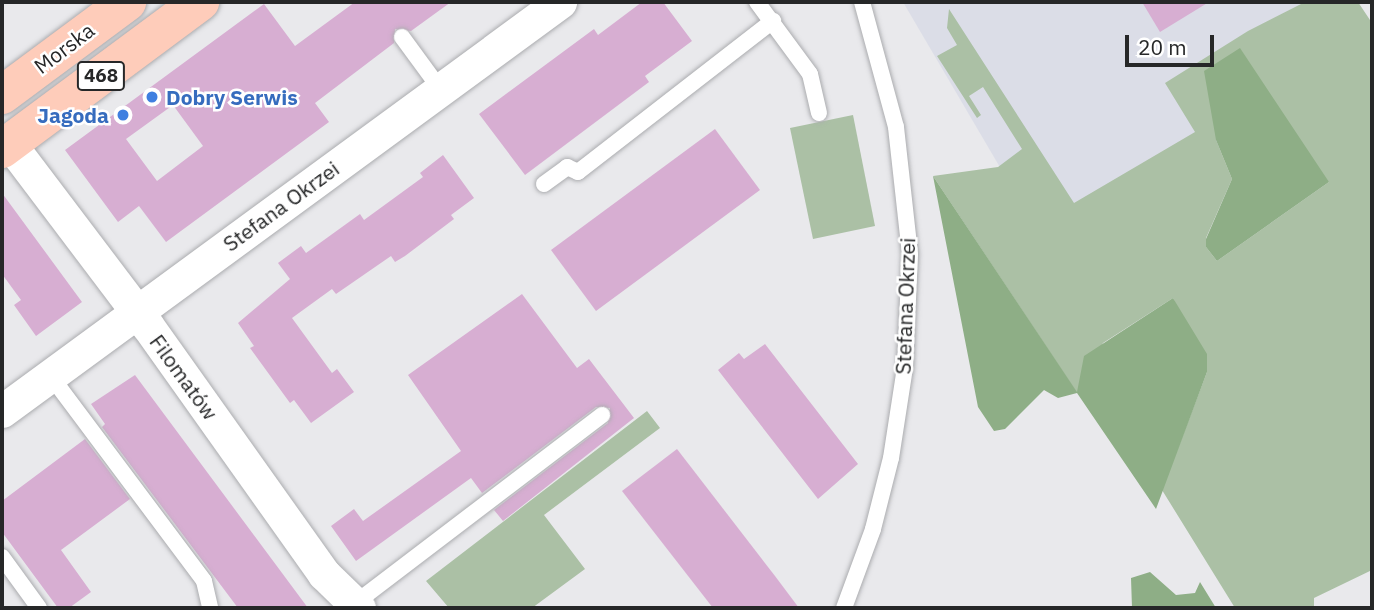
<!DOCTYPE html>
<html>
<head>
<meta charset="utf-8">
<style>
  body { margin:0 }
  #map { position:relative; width:1374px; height:610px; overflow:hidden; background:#e9e9ec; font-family:"IBM Plex Sans",sans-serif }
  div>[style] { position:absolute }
  .built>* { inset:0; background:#dbdde7 }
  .green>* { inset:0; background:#abc0a5 }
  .forest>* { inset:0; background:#8eae86 }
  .building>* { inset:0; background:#d7aed2 }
  .roads { filter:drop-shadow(0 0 2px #abacaf) drop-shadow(0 0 2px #abacaf) }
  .lane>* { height:16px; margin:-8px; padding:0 8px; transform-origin:8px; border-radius:8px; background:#fff }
  .street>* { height:33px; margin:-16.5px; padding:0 16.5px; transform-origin:16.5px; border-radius:16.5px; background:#fff }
  .primary>* { height:38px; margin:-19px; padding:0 19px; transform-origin:19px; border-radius:19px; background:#feccba }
  .dots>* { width:19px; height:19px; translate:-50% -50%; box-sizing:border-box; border:4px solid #fff; border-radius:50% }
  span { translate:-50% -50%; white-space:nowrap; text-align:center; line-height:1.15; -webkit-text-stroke:5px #fff; paint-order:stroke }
  .shield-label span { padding:2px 5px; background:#fff; border:2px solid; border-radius:5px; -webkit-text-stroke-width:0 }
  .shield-label { font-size:19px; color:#262728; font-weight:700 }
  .street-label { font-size:21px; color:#262728 }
  .shop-label { font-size:21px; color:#366cbe; font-weight:700 }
  .left { translate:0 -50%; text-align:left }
  .right { translate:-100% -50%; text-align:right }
  .frame { position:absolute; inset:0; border:4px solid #262728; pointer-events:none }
  .scale { position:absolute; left:1125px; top:35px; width:89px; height:32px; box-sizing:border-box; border:4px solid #262728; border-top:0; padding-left:9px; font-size:21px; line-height:24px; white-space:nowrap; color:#262728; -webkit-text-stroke:5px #fff; paint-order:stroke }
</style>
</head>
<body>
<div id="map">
  <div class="built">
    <i style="clip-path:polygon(903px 2px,1307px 2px,1103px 343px)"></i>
  </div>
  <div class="green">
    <i style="clip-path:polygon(evenodd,1305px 2px,1358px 2px,1372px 23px,1372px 570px,1314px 598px,1314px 608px,1235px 608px,1162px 490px,1207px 372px,1173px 298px,1103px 343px,1077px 393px,933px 176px,998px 167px,1022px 149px,983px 87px,969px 96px,981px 115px,977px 118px,937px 56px,957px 45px,947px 28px,949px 9px,1074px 203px,1195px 132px,1165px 83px,1248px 31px,1305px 2px,1216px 140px,1329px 182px,1217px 261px,1206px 247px,1206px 238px,1232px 179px,1216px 140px)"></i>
    <i style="clip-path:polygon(853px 115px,875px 226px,813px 239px,790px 128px)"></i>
    <i style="clip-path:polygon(647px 411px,660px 428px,544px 515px,585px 569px,532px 608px,449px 608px,426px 581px)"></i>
  </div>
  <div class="forest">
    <i style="clip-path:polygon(1240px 48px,1329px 182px,1217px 261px,1206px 247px,1206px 239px,1232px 179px,1216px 140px,1204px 71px)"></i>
    <i style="clip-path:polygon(933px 176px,1077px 392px,1084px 356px,1173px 298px,1207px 354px,1207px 372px,1156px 509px,1077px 393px,1058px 398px,1044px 390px,1005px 429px,994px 431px,978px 407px)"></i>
    <i style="clip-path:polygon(1150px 572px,1176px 595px,1195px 593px,1200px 582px,1216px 608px,1132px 608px,1131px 578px)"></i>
  </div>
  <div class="building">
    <i style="clip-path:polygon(evenodd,355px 2px,451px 2px,411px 31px,395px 29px,394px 43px,315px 103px,329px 122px,166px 242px,139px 206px,118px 222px,65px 150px,264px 4px,295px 46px,355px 2px,173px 105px,203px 146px,157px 181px,126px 139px,173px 105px)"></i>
    <i style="clip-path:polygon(642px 2px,663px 2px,692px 41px,645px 76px,649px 82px,525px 175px,479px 114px,594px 29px,598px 35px)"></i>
    <i style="clip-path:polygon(1142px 2px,1209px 2px,1160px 32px)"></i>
    <i style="clip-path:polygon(715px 129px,760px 190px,596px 311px,551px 250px)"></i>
    <i style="clip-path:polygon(443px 155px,474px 198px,451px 215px,454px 219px,405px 256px,395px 262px,391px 256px,336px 294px,332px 289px,292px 318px,332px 373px,337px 369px,354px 392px,311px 423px,294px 400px,290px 403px,250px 348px,254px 346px,238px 323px,290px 279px,278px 263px,301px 246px,306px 253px,360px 214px,364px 220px,423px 177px,420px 173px)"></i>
    <i style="clip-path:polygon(2px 193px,82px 302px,36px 336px,14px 305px,21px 300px,2px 274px)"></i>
    <i style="clip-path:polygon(522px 294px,577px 368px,589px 359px,634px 418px,503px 521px,494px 510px,608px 423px,610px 408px,596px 407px,482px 493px,471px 478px,356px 561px,331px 526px,354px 509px,363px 521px,461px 451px,408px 375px)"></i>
    <i style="clip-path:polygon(765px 344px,858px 464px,818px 499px,718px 370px,739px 353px,744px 359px)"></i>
    <i style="clip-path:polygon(135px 375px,308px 608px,238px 608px,102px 427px,105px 424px,91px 404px)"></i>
    <i style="clip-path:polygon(85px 439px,130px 499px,61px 550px,91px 592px,69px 608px,58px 608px,2px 532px,2px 501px)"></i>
    <i style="clip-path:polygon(677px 449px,775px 576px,799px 608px,713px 608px,622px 491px)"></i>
  </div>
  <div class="roads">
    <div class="lane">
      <i style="left:757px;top:2px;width:89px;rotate:53.6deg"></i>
      <i style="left:810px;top:74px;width:40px;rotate:77deg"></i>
      <i style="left:402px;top:37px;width:66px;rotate:53.7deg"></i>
      <i style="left:544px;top:184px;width:29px;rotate:-36deg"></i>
      <i style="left:567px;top:167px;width:12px;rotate:24deg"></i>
      <i style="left:578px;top:172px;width:247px;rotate:-37.8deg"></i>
      <i style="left:50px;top:375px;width:257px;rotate:53.2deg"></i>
      <i style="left:204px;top:581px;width:28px;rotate:77deg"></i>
      <i style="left:2px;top:557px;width:63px;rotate:54deg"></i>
      <i style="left:354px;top:604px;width:312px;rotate:-37.3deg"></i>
      <i style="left:844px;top:608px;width:84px;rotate:-69.8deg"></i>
      <i style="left:873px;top:529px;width:73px;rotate:-75.8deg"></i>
      <i style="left:891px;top:458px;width:91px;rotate:-81.2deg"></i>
      <i style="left:905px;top:368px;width:114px;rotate:-87.5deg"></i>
      <i style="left:910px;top:254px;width:128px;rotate:-96.3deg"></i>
      <i style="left:896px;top:127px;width:130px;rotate:-105.2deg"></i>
    </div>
    <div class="street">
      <i style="left:10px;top:144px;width:227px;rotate:52.9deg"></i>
      <i style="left:147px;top:325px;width:305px;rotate:54.6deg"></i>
      <i style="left:324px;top:574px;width:49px;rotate:44.2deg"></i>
      <i style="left:2px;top:411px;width:692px;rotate:-36.24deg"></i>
    </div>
    <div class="primary">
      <i style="left:2px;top:95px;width:156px;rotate:-36.6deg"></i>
      <i style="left:2px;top:149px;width:247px;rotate:-36.6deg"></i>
    </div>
  </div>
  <div class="dots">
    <i style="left:152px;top:97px;background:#3f7fe0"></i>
    <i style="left:123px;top:115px;background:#3f7fe0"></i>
  </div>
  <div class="shield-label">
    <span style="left:101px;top:76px">468</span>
  </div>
  <div class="street-label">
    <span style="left:64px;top:48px;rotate:-37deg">Morska</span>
    <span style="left:281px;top:206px;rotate:-36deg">Stefana Okrzei</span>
    <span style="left:905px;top:306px;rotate:-88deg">Stefana Okrzei</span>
    <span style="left:184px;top:377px;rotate:54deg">Filomatów</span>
  </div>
  <div class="shop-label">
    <span class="left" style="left:166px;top:97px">Dobry Serwis</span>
    <span class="right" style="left:109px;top:115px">Jagoda</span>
  </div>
  <div class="frame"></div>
  <div class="scale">20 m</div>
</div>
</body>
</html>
